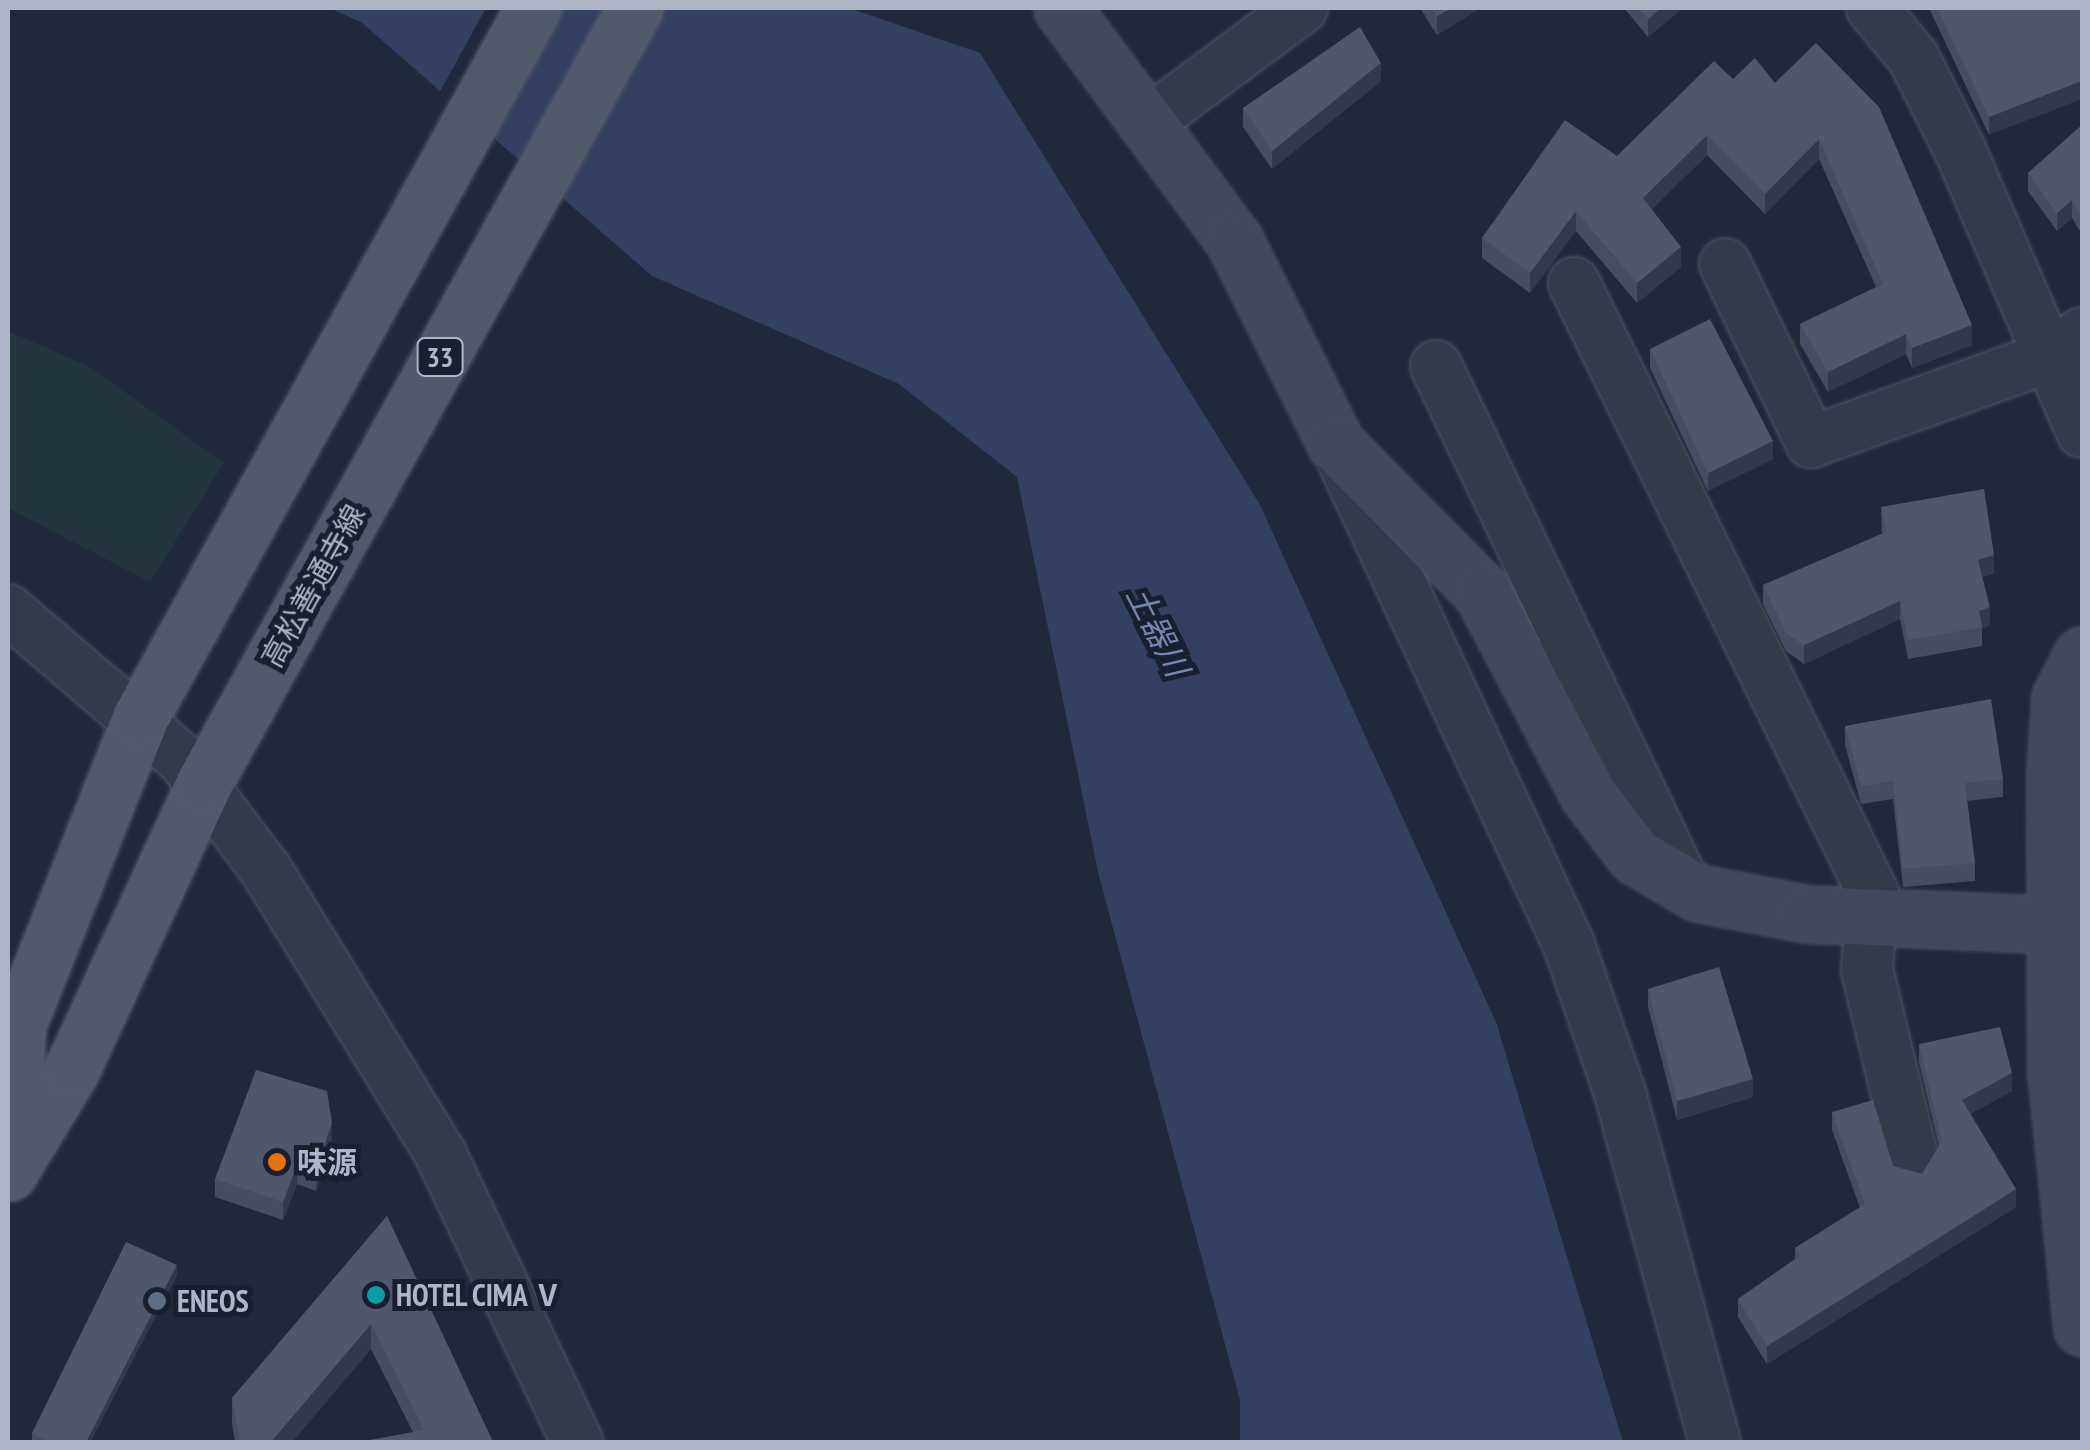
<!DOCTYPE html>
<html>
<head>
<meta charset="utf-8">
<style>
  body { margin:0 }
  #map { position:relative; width:2090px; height:1450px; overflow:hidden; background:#21283b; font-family:"PT Sans Narrow","Noto Sans JP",sans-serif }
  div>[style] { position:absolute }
  .green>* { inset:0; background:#23353c }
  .water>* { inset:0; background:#344062 }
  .pier>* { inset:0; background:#21283b }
  .roads { filter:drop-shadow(0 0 2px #4f5565) drop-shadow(0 0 2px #4f5565) }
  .street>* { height:50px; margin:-25px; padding:0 25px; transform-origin:25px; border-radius:25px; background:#353a4b }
  .secondary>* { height:55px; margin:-27.5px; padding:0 27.5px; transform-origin:27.5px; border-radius:27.5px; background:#42485e }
  .primary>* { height:55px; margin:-27.5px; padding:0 27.5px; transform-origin:27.5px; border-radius:27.5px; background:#52596b }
  .wall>* { inset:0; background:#454c63 }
  .shaded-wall>* { inset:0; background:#32394e }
  .building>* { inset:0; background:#50576d }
  .dots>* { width:28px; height:28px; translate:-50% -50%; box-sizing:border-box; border:5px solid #1a1f2f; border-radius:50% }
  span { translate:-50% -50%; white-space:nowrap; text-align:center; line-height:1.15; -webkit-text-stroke:10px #1a1f2f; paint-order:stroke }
  .shield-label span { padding:2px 8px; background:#1a1f2f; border:2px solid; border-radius:8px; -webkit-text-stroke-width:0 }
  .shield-label { font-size:28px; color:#afb5c7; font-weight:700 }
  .street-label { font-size:30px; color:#afb5c7 }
  .poi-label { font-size:30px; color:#afb5c7; font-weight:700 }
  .left { translate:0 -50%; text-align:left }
  .water-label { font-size:32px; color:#7686b0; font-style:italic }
  .frame { position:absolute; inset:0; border:10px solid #afb5c7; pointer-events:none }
</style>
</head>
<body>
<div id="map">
  <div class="green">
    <i style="clip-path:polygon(8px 331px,90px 367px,224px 463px,150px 582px,8px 508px)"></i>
  </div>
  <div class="water">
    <i style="clip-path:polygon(329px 8px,849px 8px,980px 53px,1259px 503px,1496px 1022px,1623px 1442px,1240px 1442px,1240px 1400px,1099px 876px,1017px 477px,899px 384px,652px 276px,361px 22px)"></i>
  </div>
  <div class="pier">
    <i style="clip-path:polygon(486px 8px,563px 8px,490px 141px,438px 95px)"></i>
  </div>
  <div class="roads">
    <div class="street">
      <i style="left:1872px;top:8px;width:64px;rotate:50.1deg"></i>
      <i style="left:1913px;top:57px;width:104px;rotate:63.2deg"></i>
      <i style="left:1960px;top:150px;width:307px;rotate:66.6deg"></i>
      <i style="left:1147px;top:123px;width:193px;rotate:-36.6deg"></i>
      <i style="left:1725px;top:264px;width:198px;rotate:64.2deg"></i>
      <i style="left:1811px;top:442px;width:250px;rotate:-19.7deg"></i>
      <i style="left:2046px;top:358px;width:44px;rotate:-34.8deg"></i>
      <i style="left:1574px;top:283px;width:679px;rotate:63.89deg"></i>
      <i style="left:1873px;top:893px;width:77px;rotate:94.5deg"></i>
      <i style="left:1867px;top:970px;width:201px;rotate:76.4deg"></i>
      <i style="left:1436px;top:366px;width:574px;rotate:64.42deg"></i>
      <i style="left:1342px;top:458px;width:537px;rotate:65.01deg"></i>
      <i style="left:1569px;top:945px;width:157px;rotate:71deg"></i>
      <i style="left:1620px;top:1093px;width:362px;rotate:74.8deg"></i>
      <i style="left:8px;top:610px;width:230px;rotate:40.6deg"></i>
      <i style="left:183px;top:760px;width:138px;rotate:53deg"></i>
      <i style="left:266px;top:870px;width:334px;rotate:58.4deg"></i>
      <i style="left:441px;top:1155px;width:318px;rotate:64.6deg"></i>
    </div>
    <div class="secondary">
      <i style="left:1062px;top:8px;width:291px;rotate:53.5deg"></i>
      <i style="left:1235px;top:242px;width:226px;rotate:63.4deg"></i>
      <i style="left:1336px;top:444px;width:208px;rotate:45.4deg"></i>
      <i style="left:1482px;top:592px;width:228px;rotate:62.3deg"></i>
      <i style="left:1588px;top:794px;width:78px;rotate:52.8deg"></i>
      <i style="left:1635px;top:856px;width:73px;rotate:30.4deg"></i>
      <i style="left:1698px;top:893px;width:111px;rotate:10.9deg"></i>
      <i style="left:1807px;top:914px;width:248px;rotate:2.5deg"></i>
      <i style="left:2082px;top:655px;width:48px;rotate:117.1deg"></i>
      <i style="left:2060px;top:698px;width:79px;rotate:93.6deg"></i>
      <i style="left:2055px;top:777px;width:294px;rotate:89.8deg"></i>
      <i style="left:2056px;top:1071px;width:258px;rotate:84.2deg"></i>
    </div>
    <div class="primary">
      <i style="left:9px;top:1164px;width:139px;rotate:-86.3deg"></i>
      <i style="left:18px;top:1025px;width:330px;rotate:-68.3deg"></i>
      <i style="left:140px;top:718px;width:812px;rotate:-61.03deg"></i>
      <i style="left:9px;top:1173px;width:122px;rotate:-58.8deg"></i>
      <i style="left:72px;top:1069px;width:315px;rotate:-65.2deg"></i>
      <i style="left:204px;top:783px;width:887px;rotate:-60.92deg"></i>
    </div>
  </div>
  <div class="wall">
    <i style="clip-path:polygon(1420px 8px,1480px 8px,1437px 35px)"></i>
    <i style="clip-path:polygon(1624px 8px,1683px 8px,1648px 37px)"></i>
    <i style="clip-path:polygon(1929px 8px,2082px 8px,1989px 135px)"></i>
    <i style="clip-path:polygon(1816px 43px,1972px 345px,1912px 368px,1906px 354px,1828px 392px,1800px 344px,1800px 324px,1876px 287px,1819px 159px,1765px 214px,1707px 155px,1652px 209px,1681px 267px,1637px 303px,1576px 231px,1530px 293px,1482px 258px,1482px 238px,1617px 156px,1733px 79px,1775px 83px)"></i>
    <i style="clip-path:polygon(1381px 81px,1272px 169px,1243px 127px,1243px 108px)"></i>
    <i style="clip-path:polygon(2082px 125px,2082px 235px,2072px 218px,2057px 231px,2028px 191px,2028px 173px)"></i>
    <i style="clip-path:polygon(1650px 349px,1773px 459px,1708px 491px,1650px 368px)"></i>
    <i style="clip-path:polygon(1881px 507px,1994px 573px,1982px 577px,1990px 625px,1982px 628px,1982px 646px,1908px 659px,1900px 619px,1804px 664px,1786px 651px,1763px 604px,1763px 585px,1882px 534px)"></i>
    <i style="clip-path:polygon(1845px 726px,2003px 779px,2003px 797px,1967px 801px,1975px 863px,1975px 881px,1903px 887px,1893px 799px,1861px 804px,1845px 745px)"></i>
    <i style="clip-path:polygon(1648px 989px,1753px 1097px,1677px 1120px,1648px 1007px)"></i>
    <i style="clip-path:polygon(1919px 1044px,2012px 1091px,1970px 1114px,2016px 1207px,1767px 1364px,1738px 1317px,1738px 1299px,1795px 1259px,1795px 1248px,1860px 1208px,1832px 1130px,1832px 1112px,1893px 1166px,1922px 1174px,1939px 1146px,1919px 1062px)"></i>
    <i style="clip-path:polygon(332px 1141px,316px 1191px,297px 1184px,283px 1220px,215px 1197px,215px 1179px)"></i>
    <i style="clip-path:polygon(387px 1216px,493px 1442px,413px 1432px,371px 1349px,292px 1442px,235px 1442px,232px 1423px,232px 1398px)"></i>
    <i style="clip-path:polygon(177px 1275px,90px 1442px,32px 1442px,32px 1433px)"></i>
  </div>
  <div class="shaded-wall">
    <i style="clip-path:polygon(1452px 8px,1480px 8px,1437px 35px,1437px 16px)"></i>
    <i style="clip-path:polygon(1661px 8px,1683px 8px,1648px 37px,1648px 19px)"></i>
    <i style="clip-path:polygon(1381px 63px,1381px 81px,1272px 169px,1272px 151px)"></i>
    <i style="clip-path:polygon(2082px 81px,2082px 99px,1989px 135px,1989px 117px)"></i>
    <i style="clip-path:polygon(1707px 135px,1707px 155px,1643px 218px,1643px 198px)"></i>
    <i style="clip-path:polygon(1819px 139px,1819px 159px,1765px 214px,1765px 194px)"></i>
    <i style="clip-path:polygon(2072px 200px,2072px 218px,2057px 231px,2057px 213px)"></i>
    <i style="clip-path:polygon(1576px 211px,1576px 231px,1530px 293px,1530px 273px)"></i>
    <i style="clip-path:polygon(1681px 247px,1681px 267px,1637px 303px,1637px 283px)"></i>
    <i style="clip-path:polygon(1972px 325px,1972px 345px,1912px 368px,1912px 348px)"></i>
    <i style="clip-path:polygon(1906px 334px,1906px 354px,1828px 392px,1828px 372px)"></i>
    <i style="clip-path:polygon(1773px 441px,1773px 459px,1708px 491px,1708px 473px)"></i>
    <i style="clip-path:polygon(1994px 555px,1994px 573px,1978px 578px,1978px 560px)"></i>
    <i style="clip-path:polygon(1900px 601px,1900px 619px,1804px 664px,1804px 645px)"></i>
    <i style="clip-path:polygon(1990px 607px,1990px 625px,1982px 628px,1979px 611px)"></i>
    <i style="clip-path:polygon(2012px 1073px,2012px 1091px,1962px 1118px,1962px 1100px)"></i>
    <i style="clip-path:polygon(1753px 1079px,1753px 1097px,1677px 1120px,1677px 1101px)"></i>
    <i style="clip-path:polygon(332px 1123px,332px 1141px,316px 1191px,316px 1173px)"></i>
    <i style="clip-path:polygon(297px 1165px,297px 1184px,283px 1220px,283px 1202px)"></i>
    <i style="clip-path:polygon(2016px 1189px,2016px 1207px,1767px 1364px,1767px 1346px)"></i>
    <i style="clip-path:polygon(177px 1265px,177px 1275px,90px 1442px,86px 1442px)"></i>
    <i style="clip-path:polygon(371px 1324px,371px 1349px,292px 1442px,271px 1442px)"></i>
  </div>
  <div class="building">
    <i style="clip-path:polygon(1431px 8px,1452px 8px,1437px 16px)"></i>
    <i style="clip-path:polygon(1639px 8px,1661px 8px,1648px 19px)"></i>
    <i style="clip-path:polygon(1937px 8px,2082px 8px,2082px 81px,1989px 117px)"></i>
    <i style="clip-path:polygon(1360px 27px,1381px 63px,1272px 151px,1243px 108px)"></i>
    <i style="clip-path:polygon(1816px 43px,1879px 107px,1972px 325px,1912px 348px,1906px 334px,1828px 372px,1800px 324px,1883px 284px,1819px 139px,1765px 194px,1707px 135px,1643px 198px,1681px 247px,1637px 283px,1576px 211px,1530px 273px,1482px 238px,1565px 120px,1617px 156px,1714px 61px,1733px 79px,1755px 58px,1775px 83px)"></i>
    <i style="clip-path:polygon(2082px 125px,2082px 217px,2072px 200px,2057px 213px,2028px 173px)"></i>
    <i style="clip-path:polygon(1710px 319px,1773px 441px,1708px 473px,1650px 349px)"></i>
    <i style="clip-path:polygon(1984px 489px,1994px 555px,1978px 560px,1990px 607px,1979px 611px,1982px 627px,1908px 640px,1900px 601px,1804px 645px,1786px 633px,1763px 585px,1886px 532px,1881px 507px)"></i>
    <i style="clip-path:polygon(1991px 699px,2003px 779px,1965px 783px,1975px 863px,1903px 869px,1893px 781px,1861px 786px,1845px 726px)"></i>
    <i style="clip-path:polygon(1719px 967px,1753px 1079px,1677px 1101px,1648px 989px)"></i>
    <i style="clip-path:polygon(2000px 1027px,2012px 1073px,1962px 1100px,2016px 1189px,1767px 1346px,1738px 1299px,1800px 1256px,1795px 1248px,1865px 1204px,1832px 1112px,1873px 1100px,1893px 1166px,1922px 1174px,1942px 1141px,1919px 1044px)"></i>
    <i style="clip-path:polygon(256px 1070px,327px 1091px,332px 1123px,316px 1173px,297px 1165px,283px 1202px,215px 1179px)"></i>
    <i style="clip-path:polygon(387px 1216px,493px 1442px,359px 1442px,424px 1430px,371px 1324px,271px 1442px,240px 1442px,232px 1398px)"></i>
    <i style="clip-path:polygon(126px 1242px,177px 1265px,86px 1442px,50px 1442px,32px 1433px)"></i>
  </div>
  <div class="dots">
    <i style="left:277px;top:1162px;background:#e8710a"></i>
    <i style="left:376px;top:1295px;background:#0f9aa8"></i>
    <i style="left:157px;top:1301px;background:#5c6f8a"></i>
  </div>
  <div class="shield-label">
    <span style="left:440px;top:357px">33</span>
  </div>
  <div class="street-label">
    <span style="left:313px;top:586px;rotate:-61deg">高松善通寺線</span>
  </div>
  <div class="poi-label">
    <span class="left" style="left:297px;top:1162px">味源</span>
    <span class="left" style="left:396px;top:1295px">HOTEL CIMA Ⅴ</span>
    <span class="left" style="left:177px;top:1301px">ENEOS</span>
  </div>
  <div class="water-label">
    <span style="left:1158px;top:631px;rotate:63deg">土器川</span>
  </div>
  <div class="frame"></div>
</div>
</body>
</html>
